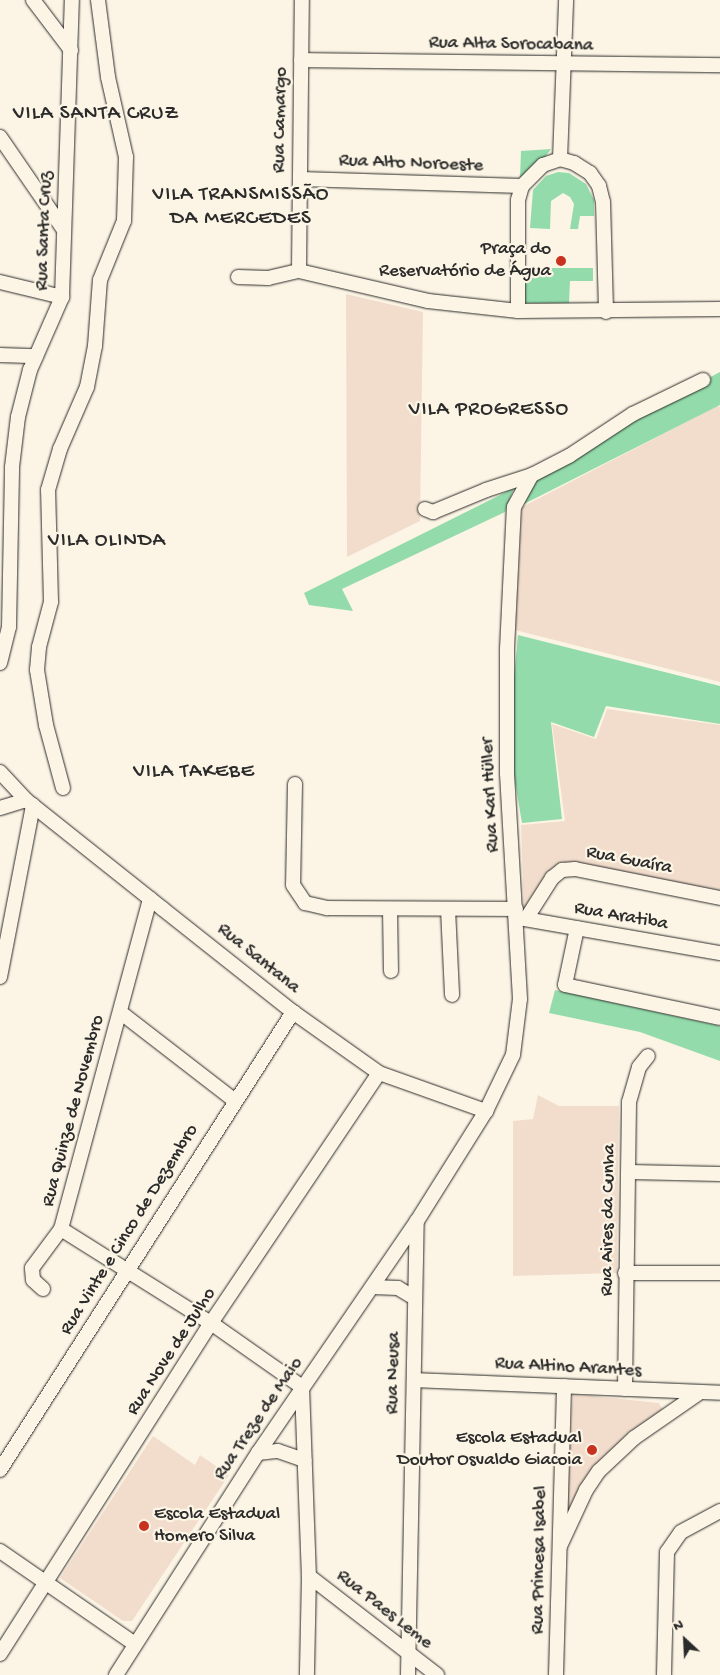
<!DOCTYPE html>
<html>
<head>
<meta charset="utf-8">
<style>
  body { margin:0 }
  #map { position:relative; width:720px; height:1675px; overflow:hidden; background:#fcf5e5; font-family:"Gochi Hand",sans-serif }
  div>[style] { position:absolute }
  .built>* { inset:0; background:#f2ddcc }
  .green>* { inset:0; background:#93dbaa }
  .roads { filter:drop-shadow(0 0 1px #2b2b2b) drop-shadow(0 0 1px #2b2b2b) }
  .minor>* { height:14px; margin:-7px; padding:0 7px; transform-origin:7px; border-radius:7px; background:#fcf5e5 }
  .dots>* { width:14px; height:14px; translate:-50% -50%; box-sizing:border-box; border:2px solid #fcf5e5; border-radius:50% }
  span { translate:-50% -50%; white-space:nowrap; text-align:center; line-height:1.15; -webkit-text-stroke:4.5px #fcf5e5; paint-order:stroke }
  .street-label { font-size:19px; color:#2b2b2b }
  .poi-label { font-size:19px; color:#2b2b2b }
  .right { translate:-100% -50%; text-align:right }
  .left { translate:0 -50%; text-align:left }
  .quarter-label { font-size:21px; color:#2b2b2b; letter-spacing:1px }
  .north { position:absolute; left:660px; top:1615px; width:50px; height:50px; -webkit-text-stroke:4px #fcf5e5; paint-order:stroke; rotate:335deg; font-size:14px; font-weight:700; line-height:20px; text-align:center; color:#2b2b2b }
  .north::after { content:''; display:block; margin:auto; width:18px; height:22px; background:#2b2b2b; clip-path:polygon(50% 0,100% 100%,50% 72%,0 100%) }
</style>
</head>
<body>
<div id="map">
  <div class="built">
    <i style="clip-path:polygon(346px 294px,423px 312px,420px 521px,347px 557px)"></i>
    <i style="clip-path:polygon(717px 406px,720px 407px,720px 682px,515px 630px,522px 507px)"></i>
    <i style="clip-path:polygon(607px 709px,720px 725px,720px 894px,561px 863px,524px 912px,521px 825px,565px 821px,552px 724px,596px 739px)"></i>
    <i style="clip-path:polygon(538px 1095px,559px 1106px,619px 1106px,617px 1273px,513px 1276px,513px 1121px,533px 1119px)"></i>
    <i style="clip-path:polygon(573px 1394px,659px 1403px,664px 1412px,629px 1432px,600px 1468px,564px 1526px)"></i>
    <i style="clip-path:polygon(153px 1436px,195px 1465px,200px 1455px,229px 1475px,132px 1621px,123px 1621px,60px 1578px)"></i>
  </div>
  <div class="green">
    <i style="clip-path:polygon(551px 149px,542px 161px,520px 179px,521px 151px)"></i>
    <i style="clip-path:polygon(558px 172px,569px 173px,586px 184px,594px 200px,594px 216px,580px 216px,578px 229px,570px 229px,574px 204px,570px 197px,563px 193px,551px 201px,550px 229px,530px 228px,533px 190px,546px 176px)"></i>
    <i style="clip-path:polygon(525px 268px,593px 268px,593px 281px,570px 281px,569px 303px,525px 303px)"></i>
    <i style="clip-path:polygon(720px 372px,720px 405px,522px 505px,534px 478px,636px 416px)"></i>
    <i style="clip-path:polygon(514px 488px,505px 512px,342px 589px,353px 611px,309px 605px,304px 593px)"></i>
    <i style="clip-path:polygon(518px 635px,720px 686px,720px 724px,606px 706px,594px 737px,551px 722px,562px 819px,522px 823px,514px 776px,511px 708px)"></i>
    <i style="clip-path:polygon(555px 990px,720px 1026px,720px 1061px,640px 1032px,549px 1013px)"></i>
  </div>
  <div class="roads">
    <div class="minor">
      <i style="left:33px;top:0;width:63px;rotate:52.8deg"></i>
      <i style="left:301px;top:60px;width:419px;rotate:0.7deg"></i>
      <i style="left:0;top:137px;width:113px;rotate:55.5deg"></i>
      <i style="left:560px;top:159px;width:159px;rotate:-87.8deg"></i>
      <i style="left:300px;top:179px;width:222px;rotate:1.8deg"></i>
      <i style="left:299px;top:271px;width:271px;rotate:-89.4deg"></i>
      <i style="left:238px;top:277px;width:30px;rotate:2deg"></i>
      <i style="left:268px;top:278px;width:32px;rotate:-13deg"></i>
      <i style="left:299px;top:271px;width:132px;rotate:13.1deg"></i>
      <i style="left:428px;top:301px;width:91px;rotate:6.3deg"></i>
      <i style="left:518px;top:311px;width:202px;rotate:-0.6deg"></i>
      <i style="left:0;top:282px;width:64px;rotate:13.6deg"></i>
      <i style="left:518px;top:311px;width:111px;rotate:-90deg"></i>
      <i style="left:518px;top:200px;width:15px;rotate:-74deg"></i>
      <i style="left:522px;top:186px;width:30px;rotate:-45deg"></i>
      <i style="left:543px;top:165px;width:18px;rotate:-19deg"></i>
      <i style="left:560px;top:159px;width:15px;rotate:16deg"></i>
      <i style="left:574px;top:163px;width:19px;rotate:32deg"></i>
      <i style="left:590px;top:173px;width:16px;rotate:55deg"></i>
      <i style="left:599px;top:186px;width:16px;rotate:76deg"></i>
      <i style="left:603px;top:202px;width:110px;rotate:88.4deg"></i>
      <i style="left:0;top:355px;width:36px;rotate:2deg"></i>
      <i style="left:425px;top:509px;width:9px;rotate:21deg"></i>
      <i style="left:433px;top:512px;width:57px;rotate:-22.5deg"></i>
      <i style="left:486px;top:490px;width:48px;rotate:-18.1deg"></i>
      <i style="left:532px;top:475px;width:42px;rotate:-27.2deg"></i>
      <i style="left:569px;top:456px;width:77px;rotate:-33.3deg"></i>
      <i style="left:633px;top:414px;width:78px;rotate:-25.9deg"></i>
      <i style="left:0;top:663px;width:37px;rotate:-76deg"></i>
      <i style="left:9px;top:627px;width:160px;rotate:-88.9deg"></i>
      <i style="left:12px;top:467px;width:50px;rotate:-83.2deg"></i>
      <i style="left:18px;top:417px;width:49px;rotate:-75.7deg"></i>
      <i style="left:30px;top:370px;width:80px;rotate:-66.3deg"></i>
      <i style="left:62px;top:297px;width:297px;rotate:-88.1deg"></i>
      <i style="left:0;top:772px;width:38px;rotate:47deg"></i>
      <i style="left:26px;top:800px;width:175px;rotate:38.5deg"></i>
      <i style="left:163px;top:909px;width:166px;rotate:38.4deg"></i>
      <i style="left:293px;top:1012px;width:105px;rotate:35.3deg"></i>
      <i style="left:379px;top:1073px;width:114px;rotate:19.6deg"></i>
      <i style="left:295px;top:784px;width:101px;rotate:91.1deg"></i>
      <i style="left:293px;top:885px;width:22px;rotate:56deg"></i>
      <i style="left:305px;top:903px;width:23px;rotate:13deg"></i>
      <i style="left:327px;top:908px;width:189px;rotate:0.3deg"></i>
      <i style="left:63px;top:788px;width:65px;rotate:-105.1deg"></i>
      <i style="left:46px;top:725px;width:56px;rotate:-99.3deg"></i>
      <i style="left:37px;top:670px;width:23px;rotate:-85deg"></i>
      <i style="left:39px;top:647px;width:47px;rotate:-75.1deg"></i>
      <i style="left:51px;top:602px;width:112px;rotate:-91.5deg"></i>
      <i style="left:48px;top:490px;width:43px;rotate:-73.7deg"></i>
      <i style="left:60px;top:449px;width:68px;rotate:-66.5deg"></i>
      <i style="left:87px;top:387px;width:42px;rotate:-79deg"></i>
      <i style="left:95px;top:346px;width:66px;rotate:-85.7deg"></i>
      <i style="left:100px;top:280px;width:64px;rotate:-67.9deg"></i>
      <i style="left:124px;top:221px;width:64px;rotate:-88.2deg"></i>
      <i style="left:126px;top:157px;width:82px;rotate:-102.7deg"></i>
      <i style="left:108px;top:77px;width:78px;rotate:-97.4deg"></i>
      <i style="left:0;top:808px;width:27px;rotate:-17deg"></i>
      <i style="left:390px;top:909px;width:62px;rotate:89.1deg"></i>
      <i style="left:448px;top:909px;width:86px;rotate:87.3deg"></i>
      <i style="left:519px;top:918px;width:204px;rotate:9.9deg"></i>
      <i style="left:526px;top:919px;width:49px;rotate:-57.6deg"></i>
      <i style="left:552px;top:878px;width:13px;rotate:-39deg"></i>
      <i style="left:562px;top:870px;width:13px;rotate:-4deg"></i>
      <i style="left:575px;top:869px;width:148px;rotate:11.3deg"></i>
      <i style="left:577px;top:928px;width:58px;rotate:101.9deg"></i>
      <i style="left:565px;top:985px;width:158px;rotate:12deg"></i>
      <i style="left:0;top:977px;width:175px;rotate:-79.1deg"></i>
      <i style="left:120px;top:1012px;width:144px;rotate:37.7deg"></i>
      <i style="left:630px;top:1172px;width:90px;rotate:1.3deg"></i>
      <i style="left:61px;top:1229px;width:177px;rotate:32.1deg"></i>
      <i style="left:211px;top:1323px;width:111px;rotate:35.1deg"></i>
      <i style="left:625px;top:1273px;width:95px"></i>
      <i style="left:372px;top:1287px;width:26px;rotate:2deg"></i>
      <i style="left:398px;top:1288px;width:17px;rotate:31deg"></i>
      <i style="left:43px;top:1289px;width:13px;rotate:-138deg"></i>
      <i style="left:33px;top:1280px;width:12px;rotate:-95deg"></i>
      <i style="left:32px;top:1268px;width:49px;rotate:-53.4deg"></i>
      <i style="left:61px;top:1229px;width:342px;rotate:-74.9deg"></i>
      <i style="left:414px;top:1380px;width:306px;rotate:2.4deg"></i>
      <i style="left:302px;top:1387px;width:189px;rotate:87.9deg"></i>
      <i style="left:309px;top:1576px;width:99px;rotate:91.2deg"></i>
      <i style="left:625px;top:1389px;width:287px;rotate:-89.2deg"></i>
      <i style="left:629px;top:1102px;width:36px;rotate:-74deg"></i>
      <i style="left:639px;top:1067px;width:14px;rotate:-51deg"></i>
      <i style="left:258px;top:1453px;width:20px;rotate:-6deg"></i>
      <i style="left:278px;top:1451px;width:28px;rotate:19deg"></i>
      <i style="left:0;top:1470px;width:544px;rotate:-57.39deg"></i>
      <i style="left:560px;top:1546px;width:62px;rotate:-65.1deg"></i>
      <i style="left:586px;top:1490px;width:23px;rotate:-56deg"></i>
      <i style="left:599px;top:1471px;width:48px;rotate:-43.3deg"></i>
      <i style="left:634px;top:1438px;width:79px;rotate:-34.7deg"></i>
      <i style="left:0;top:1551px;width:164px;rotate:34.6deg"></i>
      <i style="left:309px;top:1576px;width:162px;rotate:37.7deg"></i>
      <i style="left:0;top:1654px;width:393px;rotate:-57.5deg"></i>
      <i style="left:211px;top:1323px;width:301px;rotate:-56.1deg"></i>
      <i style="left:116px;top:1675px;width:264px;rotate:-57.4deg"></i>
      <i style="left:258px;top:1453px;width:281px;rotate:-55.6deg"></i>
      <i style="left:417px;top:1221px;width:130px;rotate:-57.9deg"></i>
      <i style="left:486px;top:1111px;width:62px;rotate:-64.3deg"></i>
      <i style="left:513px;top:1055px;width:56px;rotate:-82.9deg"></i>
      <i style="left:520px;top:999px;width:226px;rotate:-93.3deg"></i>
      <i style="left:507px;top:773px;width:124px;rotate:-90deg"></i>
      <i style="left:507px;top:649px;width:142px;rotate:-87.2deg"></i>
      <i style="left:514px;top:507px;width:37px;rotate:-61deg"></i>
      <i style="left:408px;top:1675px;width:454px;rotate:-88.9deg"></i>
      <i style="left:556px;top:1675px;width:289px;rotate:-88.4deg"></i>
      <i style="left:664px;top:1675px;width:123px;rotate:-88.6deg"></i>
      <i style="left:667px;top:1552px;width:24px;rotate:-55deg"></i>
      <i style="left:681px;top:1532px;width:44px;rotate:-28.3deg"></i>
    </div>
  </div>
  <div class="dots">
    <i style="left:561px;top:261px;background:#c8321e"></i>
    <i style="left:592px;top:1450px;background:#c8321e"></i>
    <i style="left:144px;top:1526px;background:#c8321e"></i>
  </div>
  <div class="street-label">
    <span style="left:511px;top:45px;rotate:1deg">Rua Alta Sorocabana</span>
    <span style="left:281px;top:120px;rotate:-89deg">Rua Camargo</span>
    <span style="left:411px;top:164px;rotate:2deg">Rua Alto Noroeste</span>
    <span style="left:45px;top:231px;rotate:-88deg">Rua Santa Cruz</span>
    <span style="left:491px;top:795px;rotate:-93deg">Rua Karl Hüller</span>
    <span style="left:629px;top:861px;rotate:11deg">Rua Guaíra</span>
    <span style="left:621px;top:917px;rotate:10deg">Rua Aratiba</span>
    <span style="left:258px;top:959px;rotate:39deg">Rua Santana</span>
    <span style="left:74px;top:1111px;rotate:-75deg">Rua Quinze de Novembro</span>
    <span style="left:609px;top:1220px;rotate:-89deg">Rua Aires da Cunha</span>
    <span style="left:130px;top:1230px;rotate:-58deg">Rua Vinte e Cinco de Dezembro</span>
    <span style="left:172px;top:1352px;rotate:-57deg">Rua Nove de Julho</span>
    <span style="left:568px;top:1368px;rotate:3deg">Rua Altino Arantes</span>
    <span style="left:394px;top:1373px;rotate:-89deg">Rua Neusa</span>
    <span style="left:259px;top:1419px;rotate:-56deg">Rua Treze de Maio</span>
    <span style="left:540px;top:1560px;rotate:-89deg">Rua Princesa Isabel</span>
    <span style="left:384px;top:1610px;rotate:38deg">Rua Paes Leme</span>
  </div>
  <div class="poi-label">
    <span class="right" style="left:551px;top:261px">Praça do<br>Reservatório de Água</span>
    <span class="right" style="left:582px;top:1450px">Escola Estadual<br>Doutor Osvaldo Giacoia</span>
    <span class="left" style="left:154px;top:1526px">Escola Estadual<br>Homero Silva</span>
  </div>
  <div class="quarter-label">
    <span style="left:96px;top:115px">VILA SANTA CRUZ</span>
    <span style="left:241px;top:208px">VILA TRANSMISSÃO<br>DA MERCEDES</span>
    <span style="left:489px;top:411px">VILA PROGRESSO</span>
    <span style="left:107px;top:542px">VILA OLINDA</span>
    <span style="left:194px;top:773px">VILA TAKEBE</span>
  </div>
  <div class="north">N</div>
</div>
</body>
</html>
